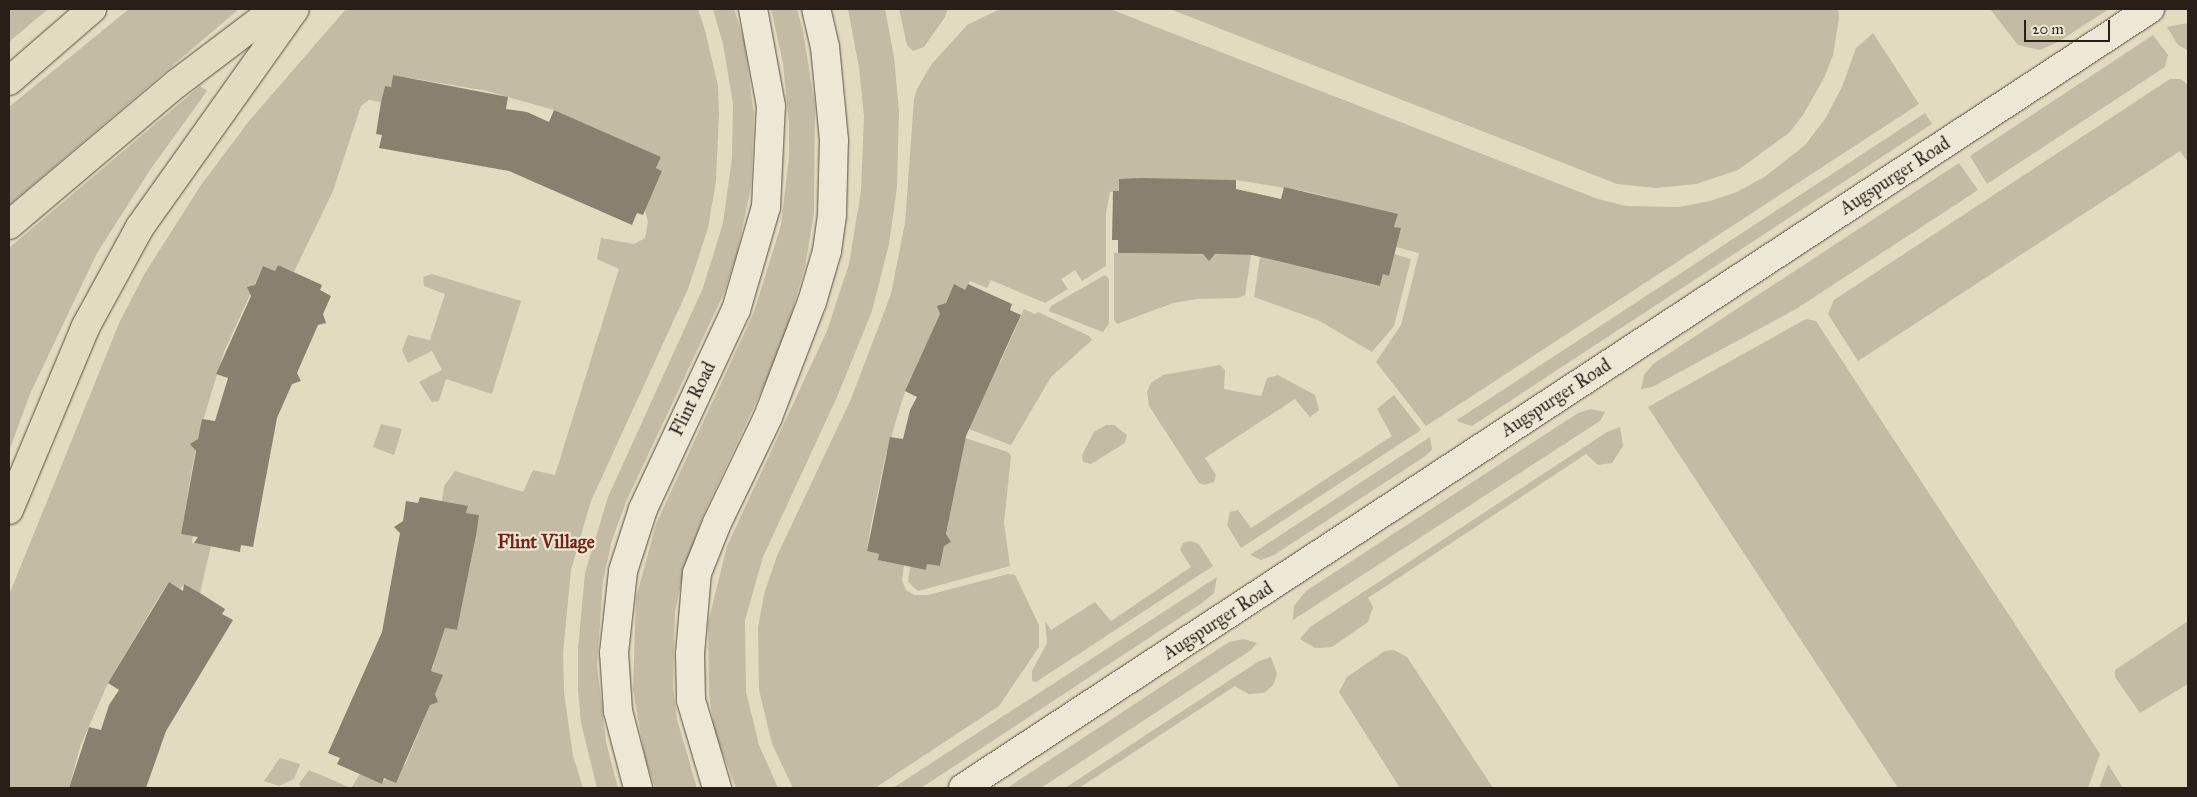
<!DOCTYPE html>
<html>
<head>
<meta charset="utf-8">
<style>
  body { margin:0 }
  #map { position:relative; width:2197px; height:797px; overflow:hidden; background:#e2dbbf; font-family:"IM FELL Great Primer",serif }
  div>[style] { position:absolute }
  .green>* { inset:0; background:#c3bba3 }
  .building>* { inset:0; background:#8a806f }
  .roads { filter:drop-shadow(0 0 1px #584d42) drop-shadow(0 0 1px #584d42) }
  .minor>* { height:28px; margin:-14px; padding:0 14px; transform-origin:14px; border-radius:14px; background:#ece8d5 }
  .major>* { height:28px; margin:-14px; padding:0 14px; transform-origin:14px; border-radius:14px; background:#e2dbbf }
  span { translate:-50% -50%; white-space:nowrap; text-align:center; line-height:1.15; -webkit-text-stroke:4.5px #ece8d5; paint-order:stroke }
  .street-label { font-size:18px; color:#2a1e19 }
  .neighbourhood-label { font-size:19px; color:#7a1f14; font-weight:700 }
  .frame { position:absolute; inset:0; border:10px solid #2a1e19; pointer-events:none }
  .scale { position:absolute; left:2024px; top:20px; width:86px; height:22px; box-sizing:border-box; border:2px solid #2a1e19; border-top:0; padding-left:6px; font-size:15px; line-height:18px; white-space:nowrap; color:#2a1e19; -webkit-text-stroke:4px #ece8d5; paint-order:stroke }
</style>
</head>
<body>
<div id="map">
  <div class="green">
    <i style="clip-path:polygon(9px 9px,48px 9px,9px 42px)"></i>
    <i style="clip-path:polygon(129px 9px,239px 9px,9px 205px,9px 107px)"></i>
    <i style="clip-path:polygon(346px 9px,698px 9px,705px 30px,718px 86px,719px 114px,716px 181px,708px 228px,688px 289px,591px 501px,571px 570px,563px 653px,564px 692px,573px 756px,583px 788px,301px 788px,299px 784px,309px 770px,351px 788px,360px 774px,381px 783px,406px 763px,442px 675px,431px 671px,434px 665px,425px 661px,434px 632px,443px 633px,445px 628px,457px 630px,476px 537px,478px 515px,466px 513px,468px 507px,442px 501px,444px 486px,455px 471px,523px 492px,533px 470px,555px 475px,619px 269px,597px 259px,601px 238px,634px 244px,645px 238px,648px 222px,645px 210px,662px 171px,656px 168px,661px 157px,554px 110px,487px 91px,393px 75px,391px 87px,385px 86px,381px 102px,369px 100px,361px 106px,333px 191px,294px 272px,278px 265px,275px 271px,263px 266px,224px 352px,197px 440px,181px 534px,193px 536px,192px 543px,211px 546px,200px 593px,184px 584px,180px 589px,169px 582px,157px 600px,108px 683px,80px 747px,69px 788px,9px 788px,9px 595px,120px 321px,145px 273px,201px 185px,249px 121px)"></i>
    <i style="clip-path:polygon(713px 9px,734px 9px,744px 40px,754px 114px,751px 187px,737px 254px,724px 293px,626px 502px,612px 540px,603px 581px,597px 665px,606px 742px,618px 788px,597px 788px,581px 723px,578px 691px,578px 649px,585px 573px,608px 497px,703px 288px,723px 223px,732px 158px,733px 104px,723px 44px)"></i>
    <i style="clip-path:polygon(771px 9px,797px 9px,803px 31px,815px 106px,814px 213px,805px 267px,781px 349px,703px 516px,683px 574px,675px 612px,673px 686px,677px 719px,697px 788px,655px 788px,645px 758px,633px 690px,636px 598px,656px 524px,754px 312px,781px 225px,789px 157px,789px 125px,783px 63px)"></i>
    <i style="clip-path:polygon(848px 9px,885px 9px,894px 57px,899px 111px,897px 187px,889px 244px,872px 311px,837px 397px,763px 557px,745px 620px,746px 692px,759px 745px,778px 788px,736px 788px,715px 733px,709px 695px,708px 623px,727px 546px,827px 331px,849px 264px,861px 191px,864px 116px,859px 68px)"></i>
    <i style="clip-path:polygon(899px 9px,948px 9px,945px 17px,924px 47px,913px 51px,907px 45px)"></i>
    <i style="clip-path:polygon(1000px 9px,1110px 9px,1598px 199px,1626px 206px,1679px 207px,1710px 201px,1737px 192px,1766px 176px,1805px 145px,1825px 119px,1842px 87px,1856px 48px,1873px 33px,1919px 104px,1426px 426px,1376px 362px,1401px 325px,1419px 253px,1396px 247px,1400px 228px,1394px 227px,1398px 215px,1305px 191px,1236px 180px,1119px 179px,1119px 191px,1110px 192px,1106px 213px,1106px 266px,1082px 281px,1075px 270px,1061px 279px,1068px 289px,1045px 303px,991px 280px,987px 288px,970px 281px,965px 290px,954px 285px,905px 391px,885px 458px,870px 530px,867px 551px,879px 554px,879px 560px,904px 565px,902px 581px,906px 590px,914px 595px,928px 595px,1008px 574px,1015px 575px,1039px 625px,1039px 647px,999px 706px,875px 788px,793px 788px,772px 744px,759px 690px,758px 628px,764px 594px,777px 556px,851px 399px,891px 294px,905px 223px,914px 99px,917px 89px,931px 65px,967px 25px)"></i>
    <i style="clip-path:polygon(1170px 9px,1838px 9px,1839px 18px,1833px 55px,1824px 78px,1803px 115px,1789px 133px,1738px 170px,1696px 184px,1656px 188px,1617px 184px)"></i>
    <i style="clip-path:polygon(1990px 9px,2109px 9px,2058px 42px,2040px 50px,2018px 45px)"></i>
    <i style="clip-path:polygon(2188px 23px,2188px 50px,2187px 50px,2178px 45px,2167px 27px)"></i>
    <i style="clip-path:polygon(2153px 35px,2168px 55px,2165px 67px,1987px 184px,1970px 156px)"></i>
    <i style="clip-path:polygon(2170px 79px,2181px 79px,2188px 85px,2188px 162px,2180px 151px,1858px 361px,1828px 314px,1834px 300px)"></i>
    <i style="clip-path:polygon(200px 86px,207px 91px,150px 170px,97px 253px,30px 394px,9px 451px,9px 248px)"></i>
    <i style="clip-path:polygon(1925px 113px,1932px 124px,1472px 426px,1459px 422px,1457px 420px)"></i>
    <i style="clip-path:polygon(1959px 163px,1978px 190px,1796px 309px,1652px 387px,1641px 389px,1644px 375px,1653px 364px)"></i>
    <i style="clip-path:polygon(1114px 253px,1251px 255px,1245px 295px,1238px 298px,1197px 299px,1173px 303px,1117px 324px,1114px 320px)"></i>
    <i style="clip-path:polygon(1394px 254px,1411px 259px,1394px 326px,1372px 352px,1318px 320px,1254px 297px,1260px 257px,1317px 271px,1332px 261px,1329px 274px,1380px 286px,1383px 274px,1389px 276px)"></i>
    <i style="clip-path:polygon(432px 274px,521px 301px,492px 394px,446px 379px,439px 401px,432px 402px,419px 382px,442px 370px,432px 351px,408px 363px,402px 350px,408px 335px,430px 340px,445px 294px,424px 286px,423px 277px)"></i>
    <i style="clip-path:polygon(1105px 275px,1109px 279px,1109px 323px,1103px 332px,1049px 311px,1051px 306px)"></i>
    <i style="clip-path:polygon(1024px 309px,1035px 314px,1038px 312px,1089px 336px,1092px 340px,1051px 377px,1011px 445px,969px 429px,994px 374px,988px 358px,1000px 363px)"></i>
    <i style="clip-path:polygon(1806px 319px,1816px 321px,2100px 754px,2088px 788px,1898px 788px,1648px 407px)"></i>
    <i style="clip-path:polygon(1220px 365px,1225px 370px,1224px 389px,1261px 396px,1267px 378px,1278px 375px,1315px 395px,1319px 410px,1310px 417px,1295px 399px,1205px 458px,1216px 475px,1214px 482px,1204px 485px,1199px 483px,1149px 406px,1147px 392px,1151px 383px,1163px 375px)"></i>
    <i style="clip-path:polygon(1394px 395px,1421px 430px,1241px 548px,1227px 525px,1230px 512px,1238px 510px,1251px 528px,1392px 436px,1377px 409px)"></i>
    <i style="clip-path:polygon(1591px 409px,1605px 412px,1600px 421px,1293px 620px,1294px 606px,1306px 591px,1578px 413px)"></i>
    <i style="clip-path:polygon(381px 424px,402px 429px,394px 455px,373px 447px)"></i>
    <i style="clip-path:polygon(1114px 425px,1127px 435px,1125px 443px,1091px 464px,1083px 462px,1082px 455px,1094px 432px,1106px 425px)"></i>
    <i style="clip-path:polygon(1620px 427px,1623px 446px,1612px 463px,1598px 465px,1586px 454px,1368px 598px,1373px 607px,1368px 622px,1332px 647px,1315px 648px,1300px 639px,1310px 627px,1607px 432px)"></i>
    <i style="clip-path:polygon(1430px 437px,1432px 450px,1424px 457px,1274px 555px,1261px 560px,1250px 555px)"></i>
    <i style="clip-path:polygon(965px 438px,1008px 452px,1011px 456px,1004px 523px,1010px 566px,918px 591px,908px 582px,910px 567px,926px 570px,927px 564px,940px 566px)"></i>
    <i style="clip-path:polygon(1190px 541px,1199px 544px,1213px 566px,1036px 682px,1032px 681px,1032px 671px,1047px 643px,1045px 621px,1051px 630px,1095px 602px,1111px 621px,1191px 567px,1180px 550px,1183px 543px)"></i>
    <i style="clip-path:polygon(1217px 577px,1214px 593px,1202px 603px,921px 788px,893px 788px)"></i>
    <i style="clip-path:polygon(2188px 621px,2188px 684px,2140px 713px,2115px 677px,2115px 670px)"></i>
    <i style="clip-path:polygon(1244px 639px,1257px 643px,1251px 650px,1041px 788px,1007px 788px,1229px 642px)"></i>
    <i style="clip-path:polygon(1394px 650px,1407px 657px,1493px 788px,1400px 788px,1339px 692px,1347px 677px,1385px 651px)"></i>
    <i style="clip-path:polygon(1271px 657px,1277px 674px,1273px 685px,1264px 693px,1248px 694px,1235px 686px,1079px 788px,1065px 788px,1259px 661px)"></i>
    <i style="clip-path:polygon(280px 758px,300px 764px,294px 779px,279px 786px,264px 781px)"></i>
    <i style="clip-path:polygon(2108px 764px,2123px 788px,2099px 788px)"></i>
  </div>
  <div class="building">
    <i style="clip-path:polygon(393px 75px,508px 97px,506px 109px,527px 112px,549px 122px,554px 110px,661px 157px,656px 168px,662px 171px,643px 215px,637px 213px,632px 225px,509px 171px,379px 148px,382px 135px,376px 134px,381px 102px,385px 86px,391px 87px)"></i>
    <i style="clip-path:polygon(1141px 178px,1236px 180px,1236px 189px,1281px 199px,1284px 187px,1398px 214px,1394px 227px,1401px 228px,1389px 276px,1383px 274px,1380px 286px,1252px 255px,1215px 254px,1209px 261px,1203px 254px,1118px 253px,1118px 240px,1112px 240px,1113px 191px,1119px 191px,1119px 179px)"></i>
    <i style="clip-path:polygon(278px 265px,322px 285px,320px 290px,331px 296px,323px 314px,326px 323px,318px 325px,297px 373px,301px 381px,292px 384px,277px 418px,253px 547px,241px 545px,240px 552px,194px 543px,198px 537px,181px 534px,196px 451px,190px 444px,198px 439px,202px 419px,215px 421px,228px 378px,216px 374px,251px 296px,247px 287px,255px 285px,263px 266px,275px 271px)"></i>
    <i style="clip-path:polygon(954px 284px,965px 290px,968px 284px,1012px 304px,1010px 310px,1021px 315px,966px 436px,946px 534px,951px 542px,944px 546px,940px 566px,927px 564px,926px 570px,878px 560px,879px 554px,867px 551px,890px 437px,903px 439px,910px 410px,917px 397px,905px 391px,940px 314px,937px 306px,946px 303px)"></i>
    <i style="clip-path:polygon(420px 497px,468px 506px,466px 513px,479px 515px,476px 536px,457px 630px,445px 628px,431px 671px,443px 675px,435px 694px,438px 702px,430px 705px,396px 783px,384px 778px,382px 784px,337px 764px,340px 758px,328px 753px,382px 632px,400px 533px,394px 527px,403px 521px,406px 501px,418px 503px)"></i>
    <i style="clip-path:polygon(169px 582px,183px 591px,184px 584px,200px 593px,225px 609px,222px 614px,233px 620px,166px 731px,146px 788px,69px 788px,89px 727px,101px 730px,109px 705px,119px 690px,108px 683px)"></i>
  </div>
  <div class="roads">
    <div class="minor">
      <i style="left:638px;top:788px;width:80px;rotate:-104.6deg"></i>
      <i style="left:618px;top:711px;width:58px;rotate:-93.9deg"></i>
      <i style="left:614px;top:653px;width:82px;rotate:-83.7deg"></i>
      <i style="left:623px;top:571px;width:65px;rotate:-72.1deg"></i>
      <i style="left:643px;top:509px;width:220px;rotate:-65deg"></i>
      <i style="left:736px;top:310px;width:107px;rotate:-73.8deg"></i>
      <i style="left:766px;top:207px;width:101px;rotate:-87.2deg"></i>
      <i style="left:771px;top:106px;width:99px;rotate:-100.5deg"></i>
      <i style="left:717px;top:788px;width:92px;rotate:-106.5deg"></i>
      <i style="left:691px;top:700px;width:46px;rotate:-91.2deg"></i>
      <i style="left:690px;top:654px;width:81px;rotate:-85.1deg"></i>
      <i style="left:697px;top:573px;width:54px;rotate:-68.2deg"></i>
      <i style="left:717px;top:523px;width:118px;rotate:-64.3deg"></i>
      <i style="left:768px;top:417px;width:123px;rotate:-69.1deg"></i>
      <i style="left:812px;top:302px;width:53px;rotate:-73.6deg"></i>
      <i style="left:827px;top:251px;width:37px;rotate:-82deg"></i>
      <i style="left:832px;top:214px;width:74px;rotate:-88.5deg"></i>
      <i style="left:834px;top:140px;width:93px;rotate:-95.5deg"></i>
      <i style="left:825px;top:47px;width:39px;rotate:-103deg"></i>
      <i style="left:963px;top:788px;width:1420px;rotate:-33.28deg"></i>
    </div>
    <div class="major">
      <i style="left:9px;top:81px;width:110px;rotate:-40.9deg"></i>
      <i style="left:9px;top:225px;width:219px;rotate:-40.2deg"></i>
      <i style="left:176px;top:84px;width:124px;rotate:-37.1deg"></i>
      <i style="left:9px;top:510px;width:199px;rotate:-67.3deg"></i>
      <i style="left:86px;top:326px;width:113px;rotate:-61.4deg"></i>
      <i style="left:140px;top:227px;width:267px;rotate:-54.6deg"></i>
    </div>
  </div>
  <div class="street-label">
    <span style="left:1895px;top:176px;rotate:-33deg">Augspurger Road</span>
    <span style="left:1556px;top:398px;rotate:-33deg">Augspurger Road</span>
    <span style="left:693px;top:399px;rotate:-64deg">Flint Road</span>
    <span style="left:1218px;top:621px;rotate:-33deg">Augspurger Road</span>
  </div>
  <div class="neighbourhood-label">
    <span style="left:546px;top:542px">Flint Village</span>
  </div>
  <div class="frame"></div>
  <div class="scale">20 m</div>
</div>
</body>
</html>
